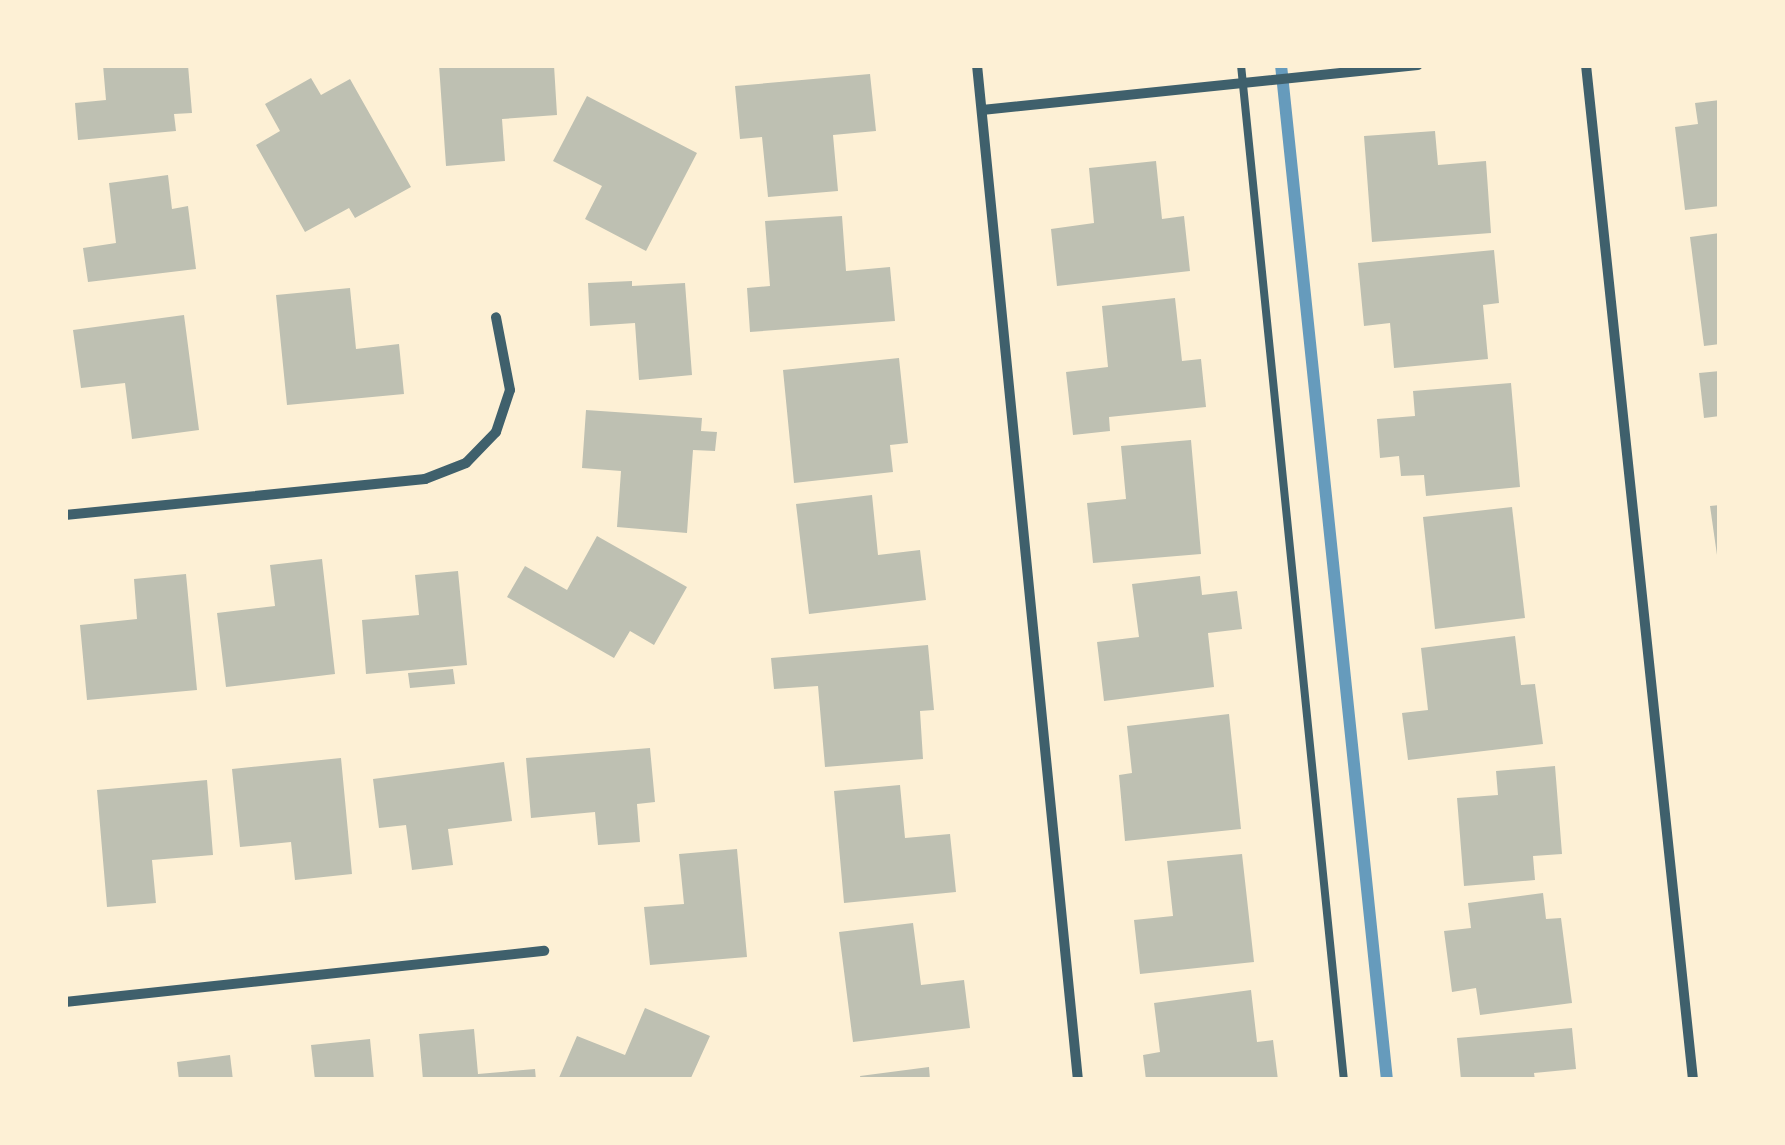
<!DOCTYPE html>
<html>
<head>
<meta charset="utf-8">
<style>
  body { margin:0 }
  #map { position:relative; width:1785px; height:1145px; overflow:hidden; background:#fdf0d5; font-family:Montserrat,sans-serif }
  div>[style] { position:absolute }
  .stream>* { height:12px; margin:-6px; padding:0 6px; transform-origin:6px; border-radius:6px; background:#669bbc }
  .building>* { inset:0; background:#bec0b2 }
  .service>* { height:8px; margin:-4px; padding:0 4px; transform-origin:4px; border-radius:4px; background:#3f606c }
  .minor>* { height:10px; margin:-5px; padding:0 5px; transform-origin:5px; border-radius:5px; background:#3f606c }
  span { translate:-50% -50%; white-space:nowrap; text-align:center; line-height:1.15; -webkit-text-stroke:10px #fdf0d5; paint-order:stroke }
  .frame { position:absolute; inset:0; border:68px solid #fdf0d5; pointer-events:none }
</style>
</head>
<body>
<div id="map">
  <div class="stream">
    <i style="left:1281px;top:65px;width:1021px;rotate:84.04deg"></i>
  </div>
  <div class="building">
    <i style="clip-path:polygon(103px 65px,188px 65px,192px 113px,174px 114px,176px 131px,78px 140px,75px 103px,106px 100px)"></i>
    <i style="clip-path:polygon(439px 65px,554px 65px,557px 115px,502px 119px,505px 161px,446px 166px)"></i>
    <i style="clip-path:polygon(870px 74px,876px 131px,833px 135px,838px 191px,768px 197px,762px 137px,740px 139px,735px 86px)"></i>
    <i style="clip-path:polygon(311px 78px,321px 95px,350px 79px,411px 187px,355px 218px,349px 208px,305px 232px,256px 145px,280px 131px,265px 104px)"></i>
    <i style="clip-path:polygon(587px 96px,697px 153px,646px 251px,585px 219px,602px 186px,553px 161px)"></i>
    <i style="clip-path:polygon(1720px 100px,1720px 206px,1685px 210px,1675px 127px,1698px 124px,1695px 103px)"></i>
    <i style="clip-path:polygon(1435px 131px,1438px 165px,1486px 161px,1491px 233px,1372px 242px,1364px 136px)"></i>
    <i style="clip-path:polygon(1156px 161px,1162px 219px,1184px 216px,1190px 271px,1057px 286px,1051px 229px,1094px 223px,1089px 168px)"></i>
    <i style="clip-path:polygon(168px 175px,172px 209px,188px 206px,196px 269px,88px 282px,83px 248px,116px 243px,109px 183px)"></i>
    <i style="clip-path:polygon(842px 216px,846px 271px,890px 267px,895px 321px,750px 332px,747px 288px,770px 286px,765px 221px)"></i>
    <i style="clip-path:polygon(1720px 233px,1720px 344px,1704px 346px,1690px 237px)"></i>
    <i style="clip-path:polygon(1494px 250px,1499px 303px,1483px 305px,1488px 359px,1394px 368px,1390px 323px,1364px 326px,1358px 263px)"></i>
    <i style="clip-path:polygon(632px 281px,632px 286px,685px 283px,692px 375px,639px 380px,635px 323px,590px 326px,588px 283px)"></i>
    <i style="clip-path:polygon(350px 288px,356px 349px,399px 344px,404px 394px,287px 405px,276px 295px)"></i>
    <i style="clip-path:polygon(1175px 298px,1182px 361px,1201px 359px,1206px 407px,1109px 417px,1110px 431px,1073px 435px,1066px 372px,1108px 367px,1102px 306px)"></i>
    <i style="clip-path:polygon(184px 315px,199px 430px,132px 439px,125px 383px,81px 388px,73px 330px)"></i>
    <i style="clip-path:polygon(899px 358px,908px 443px,890px 445px,893px 472px,794px 483px,783px 370px)"></i>
    <i style="clip-path:polygon(1720px 371px,1720px 416px,1704px 418px,1699px 373px)"></i>
    <i style="clip-path:polygon(1511px 383px,1520px 487px,1426px 496px,1424px 475px,1401px 476px,1399px 456px,1380px 458px,1377px 419px,1415px 416px,1413px 391px)"></i>
    <i style="clip-path:polygon(586px 410px,702px 418px,701px 431px,717px 432px,715px 451px,693px 450px,687px 533px,617px 527px,621px 471px,582px 468px)"></i>
    <i style="clip-path:polygon(1191px 440px,1201px 554px,1093px 563px,1087px 503px,1126px 499px,1121px 446px)"></i>
    <i style="clip-path:polygon(872px 495px,878px 555px,920px 550px,926px 600px,809px 614px,796px 504px)"></i>
    <i style="clip-path:polygon(1720px 505px,1720px 562px,1718px 562px,1710px 506px)"></i>
    <i style="clip-path:polygon(1512px 507px,1525px 618px,1435px 629px,1423px 517px)"></i>
    <i style="clip-path:polygon(597px 536px,687px 587px,654px 645px,630px 631px,614px 658px,507px 597px,525px 566px,567px 590px)"></i>
    <i style="clip-path:polygon(322px 559px,335px 674px,226px 687px,217px 613px,275px 606px,270px 565px)"></i>
    <i style="clip-path:polygon(458px 571px,467px 665px,366px 674px,362px 620px,419px 615px,415px 575px)"></i>
    <i style="clip-path:polygon(186px 574px,197px 690px,87px 700px,80px 625px,137px 619px,134px 579px)"></i>
    <i style="clip-path:polygon(1200px 576px,1202px 595px,1237px 591px,1242px 629px,1208px 633px,1214px 687px,1104px 701px,1097px 642px,1139px 637px,1132px 584px)"></i>
    <i style="clip-path:polygon(1515px 636px,1521px 685px,1535px 684px,1543px 744px,1408px 760px,1402px 713px,1428px 710px,1421px 648px)"></i>
    <i style="clip-path:polygon(928px 645px,934px 710px,920px 711px,923px 759px,825px 767px,818px 686px,774px 689px,771px 658px)"></i>
    <i style="clip-path:polygon(453px 669px,455px 684px,410px 688px,408px 673px)"></i>
    <i style="clip-path:polygon(1229px 714px,1241px 829px,1125px 841px,1119px 775px,1132px 773px,1127px 726px)"></i>
    <i style="clip-path:polygon(650px 748px,655px 802px,637px 804px,640px 842px,598px 845px,595px 812px,531px 818px,526px 758px)"></i>
    <i style="clip-path:polygon(341px 758px,352px 874px,295px 880px,291px 842px,240px 847px,232px 769px)"></i>
    <i style="clip-path:polygon(504px 762px,512px 821px,448px 829px,453px 865px,412px 870px,406px 825px,379px 828px,373px 779px)"></i>
    <i style="clip-path:polygon(1555px 766px,1562px 854px,1533px 856px,1535px 880px,1464px 886px,1457px 798px,1498px 795px,1496px 771px)"></i>
    <i style="clip-path:polygon(207px 780px,213px 855px,152px 860px,156px 903px,107px 907px,97px 790px)"></i>
    <i style="clip-path:polygon(900px 785px,905px 838px,950px 834px,956px 892px,844px 903px,834px 791px)"></i>
    <i style="clip-path:polygon(737px 849px,747px 957px,650px 965px,644px 907px,684px 904px,679px 854px)"></i>
    <i style="clip-path:polygon(1242px 854px,1254px 962px,1140px 974px,1134px 920px,1173px 916px,1167px 861px)"></i>
    <i style="clip-path:polygon(1543px 893px,1546px 919px,1561px 918px,1572px 1003px,1480px 1015px,1476px 988px,1452px 992px,1444px 931px,1471px 928px,1468px 903px)"></i>
    <i style="clip-path:polygon(913px 923px,921px 985px,964px 980px,970px 1028px,853px 1042px,839px 932px)"></i>
    <i style="clip-path:polygon(1251px 990px,1257px 1042px,1273px 1040px,1278px 1080px,1146px 1080px,1143px 1055px,1160px 1052px,1154px 1003px)"></i>
    <i style="clip-path:polygon(645px 1008px,710px 1036px,690px 1080px,558px 1080px,577px 1036px,625px 1055px)"></i>
    <i style="clip-path:polygon(1572px 1028px,1576px 1069px,1534px 1073px,1535px 1080px,1461px 1080px,1457px 1038px)"></i>
    <i style="clip-path:polygon(474px 1029px,478px 1074px,535px 1069px,536px 1080px,423px 1080px,419px 1034px)"></i>
    <i style="clip-path:polygon(370px 1039px,374px 1080px,315px 1080px,311px 1045px)"></i>
    <i style="clip-path:polygon(230px 1055px,233px 1080px,179px 1080px,177px 1062px)"></i>
    <i style="clip-path:polygon(929px 1067px,930px 1080px,861px 1080px,860px 1076px)"></i>
  </div>
  <div class="service">
    <i style="left:1241px;top:65px;width:1020px;rotate:84.21deg"></i>
  </div>
  <div class="minor">
    <i style="left:977px;top:65px;width:1020px;rotate:84.32deg"></i>
    <i style="left:1586px;top:65px;width:1021px;rotate:83.98deg"></i>
    <i style="left:982px;top:110px;width:438px;rotate:-5.9deg"></i>
    <i style="left:65px;top:515px;width:362px;rotate:-5.7deg"></i>
    <i style="left:425px;top:479px;width:44px;rotate:-21.3deg"></i>
    <i style="left:466px;top:463px;width:43px;rotate:-45.9deg"></i>
    <i style="left:496px;top:432px;width:44px;rotate:-71.6deg"></i>
    <i style="left:510px;top:390px;width:74px;rotate:-100.9deg"></i>
    <i style="left:65px;top:1002px;width:482px;rotate:-6.1deg"></i>
  </div>
  <div class="frame"></div>
</div>
</body>
</html>
